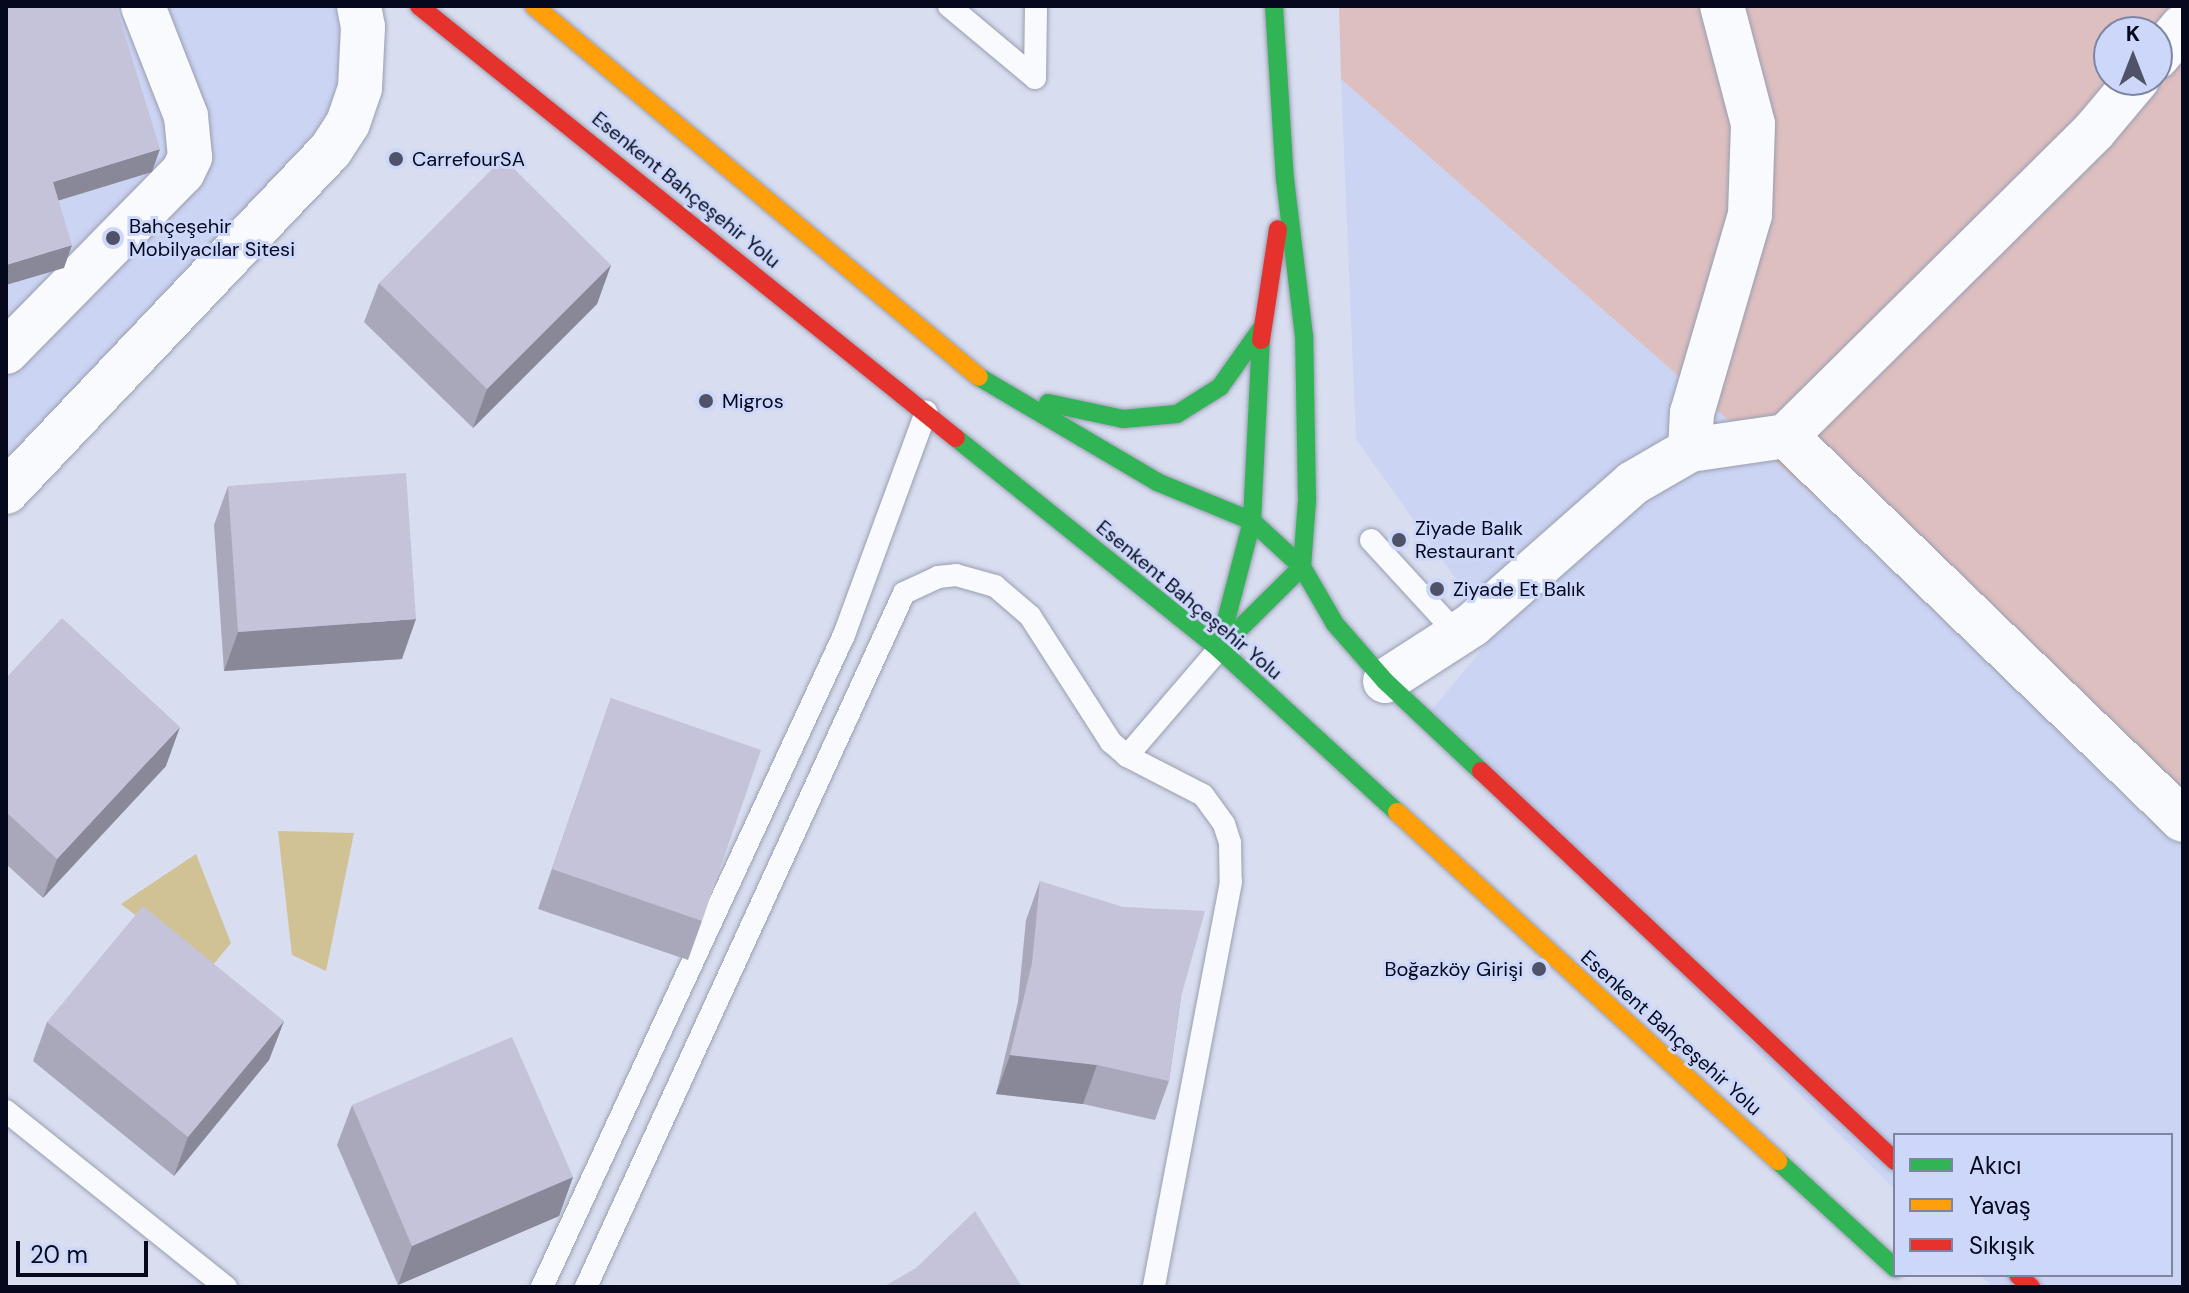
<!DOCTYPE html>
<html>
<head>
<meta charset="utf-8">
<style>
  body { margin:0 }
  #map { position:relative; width:2189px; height:1293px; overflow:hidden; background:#d8ddf0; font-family:"DM Sans",sans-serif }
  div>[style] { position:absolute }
  .built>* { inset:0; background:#ccd4f3 }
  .green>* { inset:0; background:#debfc0 }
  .water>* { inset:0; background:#d0c294 }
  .roads { filter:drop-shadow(0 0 2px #999eb0) drop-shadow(0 0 2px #999eb0) }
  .lane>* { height:22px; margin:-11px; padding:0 11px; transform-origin:11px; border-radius:11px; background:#f9fafd }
  .street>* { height:44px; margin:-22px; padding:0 22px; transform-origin:22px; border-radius:22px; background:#f9fafd }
  .fast>* { height:18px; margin:-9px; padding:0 9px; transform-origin:9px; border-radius:9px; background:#30b455 }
  .slow>* { height:18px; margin:-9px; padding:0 9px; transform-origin:9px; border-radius:9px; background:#ff9f0a }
  .jam>* { height:18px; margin:-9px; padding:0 9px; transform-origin:9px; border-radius:9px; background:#e5322d }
  .wall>* { inset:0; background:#a9a8bb }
  .shaded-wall>* { inset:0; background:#898898 }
  .building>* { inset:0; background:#c4c3d9 }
  .dots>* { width:22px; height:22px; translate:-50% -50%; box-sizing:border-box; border:4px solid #cdd7fa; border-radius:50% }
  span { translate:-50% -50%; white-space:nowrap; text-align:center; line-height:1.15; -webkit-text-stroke:6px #cdd7fa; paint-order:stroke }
  .poi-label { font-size:20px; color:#06091d }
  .left { translate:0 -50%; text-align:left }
  .right { translate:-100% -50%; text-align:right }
  .street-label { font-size:20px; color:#06091d }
  .frame { position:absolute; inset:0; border:8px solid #06091d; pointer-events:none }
  .legend { position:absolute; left:1893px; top:1133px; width:280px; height:144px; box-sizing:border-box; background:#cdd7fa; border:2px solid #7d85a2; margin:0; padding:10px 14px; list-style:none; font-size:24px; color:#06091d }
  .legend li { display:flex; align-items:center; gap:16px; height:40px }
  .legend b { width:40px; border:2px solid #7d85a2 }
  .north { position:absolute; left:2093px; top:16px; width:80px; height:80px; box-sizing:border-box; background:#cdd7fa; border:2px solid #7d85a2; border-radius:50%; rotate:0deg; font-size:22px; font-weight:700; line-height:32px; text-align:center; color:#06091d }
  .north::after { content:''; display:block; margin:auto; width:28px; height:36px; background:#505367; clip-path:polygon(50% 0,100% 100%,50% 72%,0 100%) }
  .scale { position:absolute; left:16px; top:1241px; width:132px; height:36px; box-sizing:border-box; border:4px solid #06091d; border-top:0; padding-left:10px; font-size:24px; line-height:28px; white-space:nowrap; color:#06091d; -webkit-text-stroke:6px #cdd7fa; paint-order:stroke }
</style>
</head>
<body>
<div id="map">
  <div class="built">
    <i style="clip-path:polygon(6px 6px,336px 6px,346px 51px,340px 95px,302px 149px,6px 464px)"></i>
    <i style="clip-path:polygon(1341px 79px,2027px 683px,2183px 836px,2183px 1287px,1992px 1287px,1980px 1275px,2171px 1275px,2171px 1135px,1895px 1135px,1895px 1190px,1424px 719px,1495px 634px,1356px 439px)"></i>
  </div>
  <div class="green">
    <i style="clip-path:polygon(evenodd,1339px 6px,2183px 6px,2183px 836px,2027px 683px,1341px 79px,1339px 6px,2109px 32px,2157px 32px,2157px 80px,2109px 80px,2109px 32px)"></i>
  </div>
  <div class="water">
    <i style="clip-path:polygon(278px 831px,354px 833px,326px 971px,292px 955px)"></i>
    <i style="clip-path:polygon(196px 854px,231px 943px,208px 971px,121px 904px)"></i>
  </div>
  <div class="roads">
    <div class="lane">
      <i style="left:949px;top:6px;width:112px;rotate:39.9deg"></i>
      <i style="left:1035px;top:78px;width:72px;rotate:-89.2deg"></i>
      <i style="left:1371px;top:540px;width:129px;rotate:47.5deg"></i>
      <i style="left:1127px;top:756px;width:141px;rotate:-49.3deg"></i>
      <i style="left:6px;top:1111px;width:282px;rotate:38.7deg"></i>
      <i style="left:542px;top:1287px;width:719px;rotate:-65.15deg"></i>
      <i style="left:844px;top:635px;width:238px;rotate:-69.8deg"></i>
      <i style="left:586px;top:1287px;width:763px;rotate:-65.38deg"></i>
      <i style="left:904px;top:593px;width:38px;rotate:-25deg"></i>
      <i style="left:938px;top:577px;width:18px;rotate:-6deg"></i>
      <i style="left:956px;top:575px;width:41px;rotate:15.8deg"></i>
      <i style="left:995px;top:586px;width:46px;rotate:40.6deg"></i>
      <i style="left:1030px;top:616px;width:150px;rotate:57.3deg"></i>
      <i style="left:1111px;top:742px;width:21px;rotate:41deg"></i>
      <i style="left:1127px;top:756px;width:85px;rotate:27.2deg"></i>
      <i style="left:1203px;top:795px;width:36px;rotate:54deg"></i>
      <i style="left:1224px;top:824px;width:20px;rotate:72deg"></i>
      <i style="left:1230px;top:843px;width:39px;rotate:89deg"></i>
      <i style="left:1231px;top:882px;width:412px;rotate:100.8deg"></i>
    </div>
    <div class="street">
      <i style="left:2157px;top:57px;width:40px;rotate:-50deg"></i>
      <i style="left:6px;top:352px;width:252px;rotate:-45.5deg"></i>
      <i style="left:183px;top:172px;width:17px;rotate:-65deg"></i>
      <i style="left:190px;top:157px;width:41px;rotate:-95.6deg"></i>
      <i style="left:186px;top:116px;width:118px;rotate:-111.4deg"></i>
      <i style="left:1786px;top:436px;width:552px;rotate:44.05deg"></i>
      <i style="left:1690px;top:450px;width:37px;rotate:-87deg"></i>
      <i style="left:1692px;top:413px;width:206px;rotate:-73.7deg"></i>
      <i style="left:1750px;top:215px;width:91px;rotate:-88.1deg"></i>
      <i style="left:1753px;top:124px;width:122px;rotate:-104.7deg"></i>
      <i style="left:6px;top:492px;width:470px;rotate:-46.5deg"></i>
      <i style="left:330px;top:151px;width:33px;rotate:-57deg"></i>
      <i style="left:348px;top:123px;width:37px;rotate:-71deg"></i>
      <i style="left:360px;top:88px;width:61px;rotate:-87.2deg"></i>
      <i style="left:363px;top:27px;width:21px;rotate:-101deg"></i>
      <i style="left:1385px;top:681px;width:103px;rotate:-32.8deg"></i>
      <i style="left:1472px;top:625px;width:215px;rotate:-41.4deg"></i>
      <i style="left:1633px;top:483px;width:66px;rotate:-30.1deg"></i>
      <i style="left:1690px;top:450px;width:97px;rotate:-8.3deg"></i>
      <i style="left:1786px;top:436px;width:433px;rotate:-44.7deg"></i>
      <i style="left:2094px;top:131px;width:67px;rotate:-49.9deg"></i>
    </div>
    <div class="fast">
      <i style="left:1274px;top:6px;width:174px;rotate:86.4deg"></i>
      <i style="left:979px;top:377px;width:207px;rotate:30.5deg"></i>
      <i style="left:1157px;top:482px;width:103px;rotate:22.3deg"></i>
      <i style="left:1252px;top:521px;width:68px;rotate:42.6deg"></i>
      <i style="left:1302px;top:567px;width:66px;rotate:59.9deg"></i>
      <i style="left:1335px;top:624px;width:76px;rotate:48.7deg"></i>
      <i style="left:1385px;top:681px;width:132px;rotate:43.2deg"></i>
      <i style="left:1048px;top:403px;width:77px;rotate:12deg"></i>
      <i style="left:1123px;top:419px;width:54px;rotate:-5.3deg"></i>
      <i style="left:1177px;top:414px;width:51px;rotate:-32.1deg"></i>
      <i style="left:1220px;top:387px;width:72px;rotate:-54.6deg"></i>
      <i style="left:956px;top:438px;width:337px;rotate:38.7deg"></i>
      <i style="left:1219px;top:649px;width:241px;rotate:42.5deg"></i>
      <i style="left:1219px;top:647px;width:130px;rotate:-75.3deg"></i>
      <i style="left:1252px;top:521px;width:181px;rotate:-87.2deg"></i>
      <i style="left:1219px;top:649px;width:117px;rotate:-44.7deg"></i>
      <i style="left:1302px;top:567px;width:67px;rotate:-85.7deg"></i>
      <i style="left:1307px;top:500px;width:164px;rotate:-91deg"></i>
      <i style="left:1304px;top:336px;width:157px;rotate:-96.9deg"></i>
      <i style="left:1778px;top:1161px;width:159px;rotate:42.4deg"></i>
    </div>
    <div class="slow">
      <i style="left:534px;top:6px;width:579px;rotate:39.82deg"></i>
      <i style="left:1397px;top:812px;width:517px;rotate:42.49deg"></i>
    </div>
    <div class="jam">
      <i style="left:419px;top:6px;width:689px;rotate:38.82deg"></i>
      <i style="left:1261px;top:340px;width:112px;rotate:-81.3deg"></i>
      <i style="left:1481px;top:771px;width:569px;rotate:43.29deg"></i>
      <i style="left:2018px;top:1275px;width:18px;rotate:43deg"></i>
    </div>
  </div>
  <div class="wall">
    <i style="clip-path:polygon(611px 265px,597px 304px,473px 428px,364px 322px,379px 283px)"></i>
    <i style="clip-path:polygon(228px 486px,402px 659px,224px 671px,214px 525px)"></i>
    <i style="clip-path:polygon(6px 678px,166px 766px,43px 898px,6px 864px)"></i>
    <i style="clip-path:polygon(611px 698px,702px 921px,688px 960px,538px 909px)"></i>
    <i style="clip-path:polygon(1040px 881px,1181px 997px,1169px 1081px,1155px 1120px,1083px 1104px,996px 1094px,1018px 1002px,1026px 920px)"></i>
    <i style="clip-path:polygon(284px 1021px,269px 1060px,174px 1176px,33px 1061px,47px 1022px)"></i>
    <i style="clip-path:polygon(352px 1105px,573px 1177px,559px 1216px,398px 1285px,337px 1145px)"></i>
  </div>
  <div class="shaded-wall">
    <i style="clip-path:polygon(160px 149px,152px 172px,44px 205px,53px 182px)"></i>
    <i style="clip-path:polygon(72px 245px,64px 268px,6px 285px,6px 265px)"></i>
    <i style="clip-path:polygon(611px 265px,597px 304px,473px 428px,487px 389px)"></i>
    <i style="clip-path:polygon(416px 619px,402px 659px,224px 671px,238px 632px)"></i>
    <i style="clip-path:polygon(180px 727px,166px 766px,43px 898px,57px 859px)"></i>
    <i style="clip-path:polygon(284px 1021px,269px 1060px,174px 1176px,188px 1137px)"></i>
    <i style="clip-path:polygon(1010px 1055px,1097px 1065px,1083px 1104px,996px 1094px)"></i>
    <i style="clip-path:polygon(573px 1177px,559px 1216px,398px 1285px,412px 1246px)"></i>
  </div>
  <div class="building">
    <i style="clip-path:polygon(6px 6px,116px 6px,160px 149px,53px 182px,72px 245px,6px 265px)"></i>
    <i style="clip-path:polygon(503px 158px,611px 265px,487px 389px,379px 283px)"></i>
    <i style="clip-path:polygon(406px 473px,416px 619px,238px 632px,228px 486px)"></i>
    <i style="clip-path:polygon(62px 618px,180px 727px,57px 859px,6px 812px,6px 678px)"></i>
    <i style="clip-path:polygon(611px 698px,761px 750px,702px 921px,552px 869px)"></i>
    <i style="clip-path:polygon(1040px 881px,1123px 907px,1205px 911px,1181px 997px,1169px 1081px,1097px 1065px,1010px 1055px,1032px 963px)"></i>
    <i style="clip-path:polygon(143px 906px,284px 1021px,188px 1137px,47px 1022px)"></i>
    <i style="clip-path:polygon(512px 1037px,573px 1177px,412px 1246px,352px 1105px)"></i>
    <i style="clip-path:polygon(975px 1211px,1022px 1287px,883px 1287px,916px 1268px)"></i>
  </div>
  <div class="dots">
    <i style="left:396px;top:159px;background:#505367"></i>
    <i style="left:113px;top:238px;background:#505367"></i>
    <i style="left:706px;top:401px;background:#505367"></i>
    <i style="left:1399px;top:540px;background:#505367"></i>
    <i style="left:1437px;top:589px;background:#505367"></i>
    <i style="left:1539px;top:969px;background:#505367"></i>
  </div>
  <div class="poi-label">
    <span class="left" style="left:412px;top:159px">CarrefourSA</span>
    <span class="left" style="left:129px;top:238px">Bahçeşehir<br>Mobilyacılar Sitesi</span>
    <span class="left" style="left:722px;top:401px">Migros</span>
    <span class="left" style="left:1415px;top:540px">Ziyade Balık<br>Restaurant</span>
    <span class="left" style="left:1453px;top:589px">Ziyade Et Balık</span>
    <span class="right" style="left:1523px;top:969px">Boğazköy Girişi</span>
  </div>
  <div class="street-label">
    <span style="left:686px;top:190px;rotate:39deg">Esenkent Bahçeşehir Yolu</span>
    <span style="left:1189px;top:600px;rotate:40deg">Esenkent Bahçeşehir Yolu</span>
    <span style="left:1671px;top:1033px;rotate:42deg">Esenkent Bahçeşehir Yolu</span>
  </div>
  <div class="frame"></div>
  <ul class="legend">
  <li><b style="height:10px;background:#30b455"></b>Akıcı</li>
  <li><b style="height:10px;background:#ff9f0a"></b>Yavaş</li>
  <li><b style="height:10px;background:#e5322d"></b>Sıkışık</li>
  </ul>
  <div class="north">K</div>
  <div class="scale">20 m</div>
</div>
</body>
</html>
